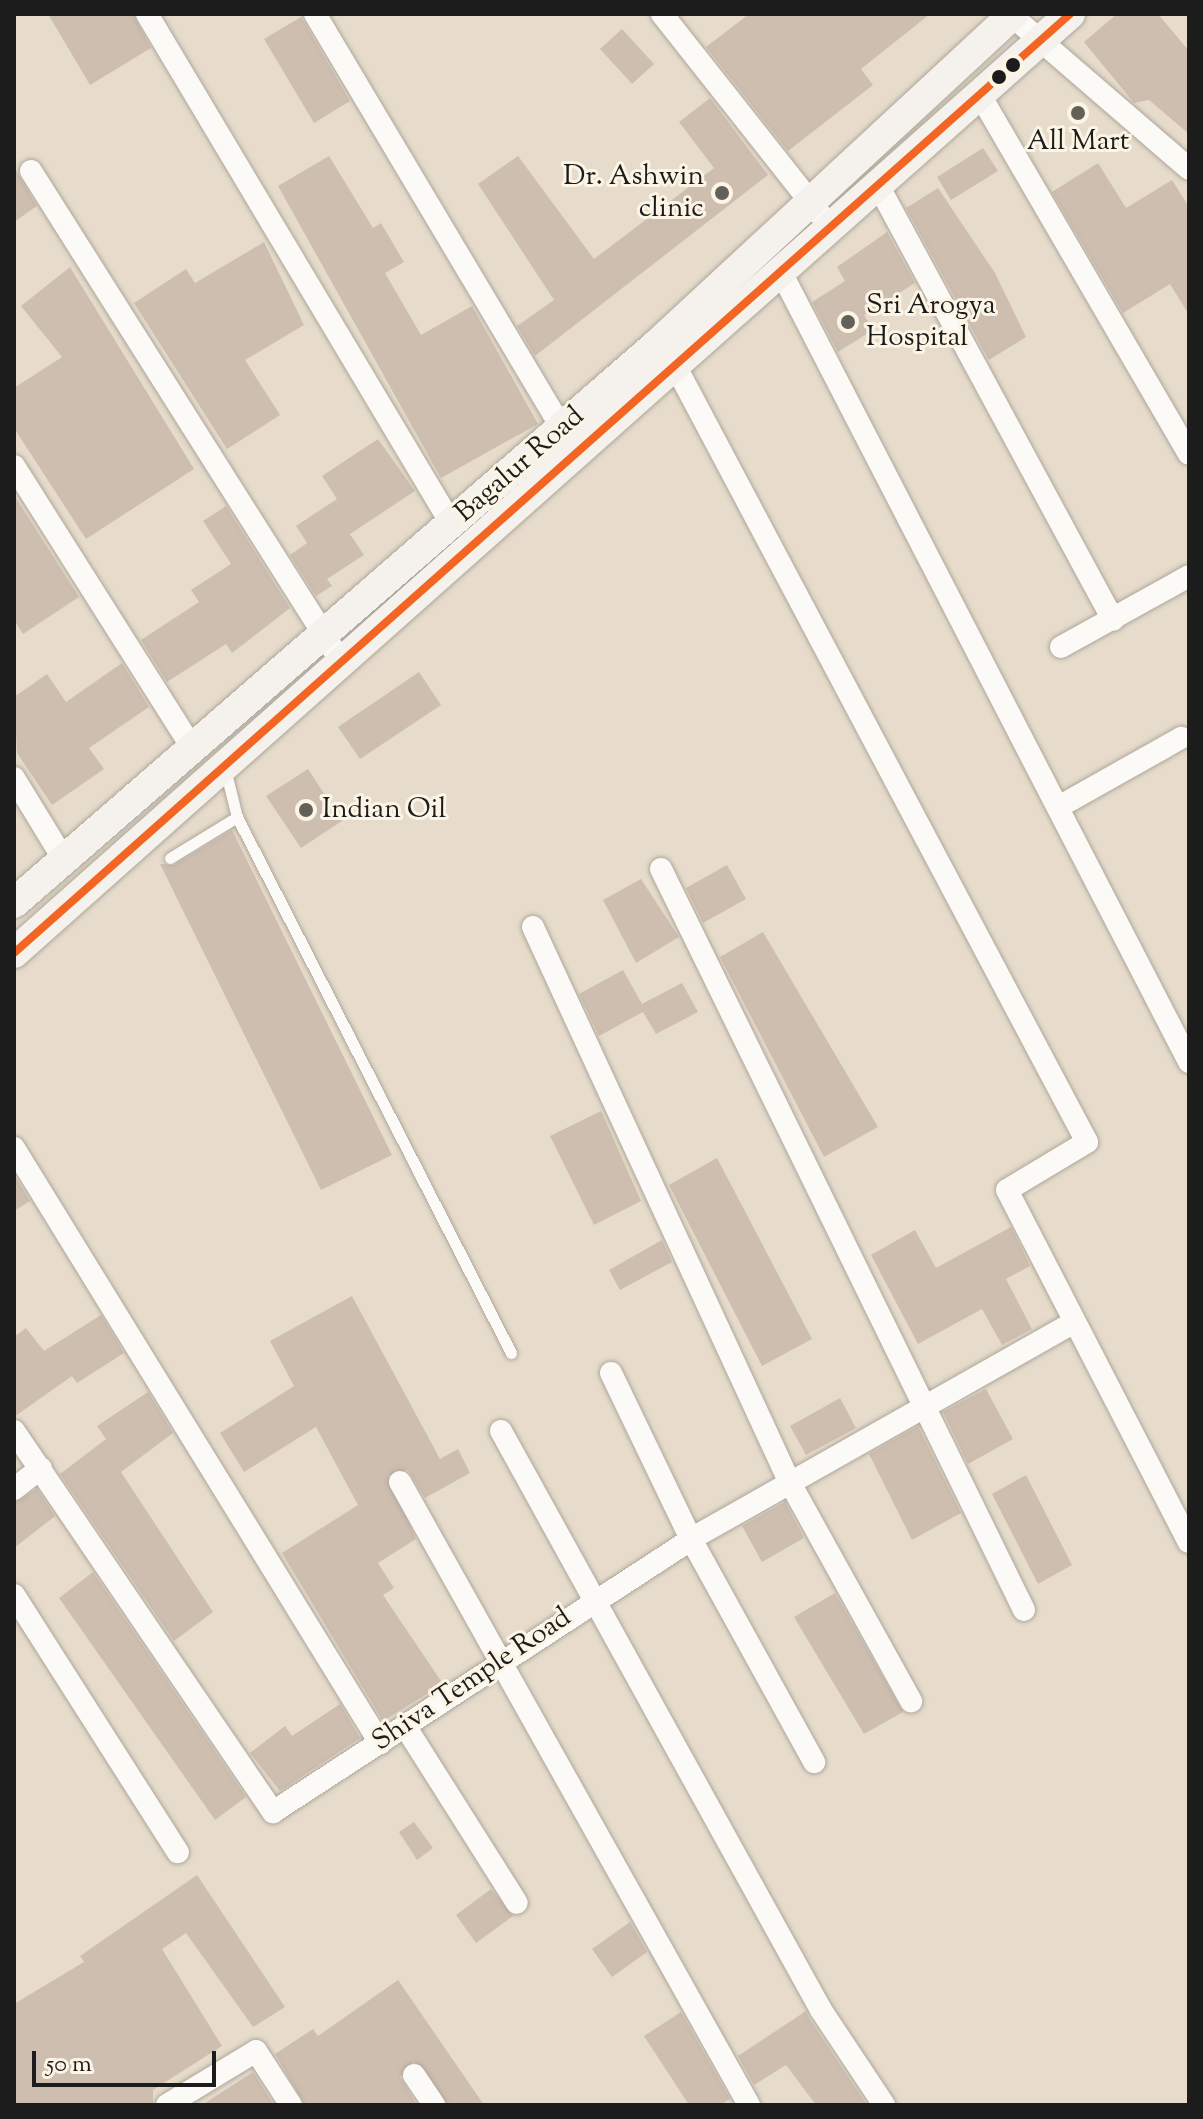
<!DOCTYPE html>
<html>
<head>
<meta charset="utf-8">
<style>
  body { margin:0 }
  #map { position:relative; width:1203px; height:2119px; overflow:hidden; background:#e7dccb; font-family:"Sorts Mill Goudy",serif }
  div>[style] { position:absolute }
  .building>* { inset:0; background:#cebeb0 }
  .roads { filter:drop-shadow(0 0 2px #aea79c) drop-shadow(0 0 2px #aea79c) }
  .service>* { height:11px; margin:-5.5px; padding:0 5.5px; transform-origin:5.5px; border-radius:5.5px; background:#fbfaf7 }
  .minor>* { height:22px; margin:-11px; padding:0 11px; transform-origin:11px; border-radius:11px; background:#fbfaf7 }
  .secondary>* { height:30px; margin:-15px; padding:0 15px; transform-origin:15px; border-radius:15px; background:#f5f1ec }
  .bus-1>* { height:8px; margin:-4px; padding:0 4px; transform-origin:4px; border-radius:4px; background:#f26522 }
  .dots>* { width:22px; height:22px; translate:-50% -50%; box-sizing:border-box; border:4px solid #fcf5e5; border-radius:50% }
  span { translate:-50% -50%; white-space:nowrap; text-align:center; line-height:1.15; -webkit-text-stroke:6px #fcf5e5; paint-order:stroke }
  .poi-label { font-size:28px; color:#1c1c1c }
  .right { translate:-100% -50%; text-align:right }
  .left { translate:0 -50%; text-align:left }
  .street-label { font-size:28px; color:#1c1c1c }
  .frame { position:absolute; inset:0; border:16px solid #1c1c1c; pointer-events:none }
  .scale { position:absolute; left:32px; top:2051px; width:184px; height:36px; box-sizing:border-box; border:4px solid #1c1c1c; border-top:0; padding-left:10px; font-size:24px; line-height:28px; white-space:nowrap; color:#1c1c1c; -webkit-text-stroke:6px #fcf5e5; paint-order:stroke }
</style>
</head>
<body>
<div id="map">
  <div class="building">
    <i style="clip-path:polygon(48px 14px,133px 14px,151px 48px,90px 85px)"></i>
    <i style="clip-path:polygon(749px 14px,930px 14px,861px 69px,873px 85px,788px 151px,706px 47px)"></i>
    <i style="clip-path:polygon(1117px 14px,1158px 14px,1189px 51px,1189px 134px,1149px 100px,1134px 103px,1084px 42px)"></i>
    <i style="clip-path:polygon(301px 17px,350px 101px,314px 123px,264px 39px)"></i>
    <i style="clip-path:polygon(622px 29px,654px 64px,632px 84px,600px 49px)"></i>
    <i style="clip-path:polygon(710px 98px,768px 175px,535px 356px,517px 326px,554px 300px,478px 184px,518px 156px,594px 259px,714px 168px,679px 122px)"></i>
    <i style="clip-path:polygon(983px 148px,998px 171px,951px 200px,937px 177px)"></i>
    <i style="clip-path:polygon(329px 156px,373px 228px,381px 223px,404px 262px,385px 273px,421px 335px,472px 306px,538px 424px,441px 478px,278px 186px)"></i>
    <i style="clip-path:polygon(1098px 163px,1126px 208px,1172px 180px,1189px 207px,1189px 315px,1170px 284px,1123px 313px,1052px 192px)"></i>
    <i style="clip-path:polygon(14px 167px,37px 206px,14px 222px)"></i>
    <i style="clip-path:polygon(938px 188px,995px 273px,1026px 337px,989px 360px,906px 208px)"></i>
    <i style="clip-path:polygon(887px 232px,915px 283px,864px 315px,873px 330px,838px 352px,812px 302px,845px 281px,837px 267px)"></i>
    <i style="clip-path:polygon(264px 242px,304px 325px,245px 360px,280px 415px,227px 449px,134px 303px,186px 269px,195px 283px)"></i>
    <i style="clip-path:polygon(70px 267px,194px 469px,86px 539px,14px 428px,14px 388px,62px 357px,21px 306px)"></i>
    <i style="clip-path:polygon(378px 439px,415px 491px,350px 534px,364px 555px,327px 579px,332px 586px,316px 596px,290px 555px,307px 543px,296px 526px,337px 499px,322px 476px)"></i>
    <i style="clip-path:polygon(14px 495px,79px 597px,23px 634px,14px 620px)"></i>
    <i style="clip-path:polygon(226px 506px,290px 608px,232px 653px,226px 644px,167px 682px,141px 640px,199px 602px,191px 590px,231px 564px,203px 521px)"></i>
    <i style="clip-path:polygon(122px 663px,149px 707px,89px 748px,104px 769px,52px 805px,17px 753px,14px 697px,47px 674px,66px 702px)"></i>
    <i style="clip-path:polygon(419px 672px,441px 705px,360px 759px,338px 727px)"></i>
    <i style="clip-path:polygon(308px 769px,342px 821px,301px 848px,266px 796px)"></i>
    <i style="clip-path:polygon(232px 830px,392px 1155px,321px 1190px,160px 864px,174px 865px)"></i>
    <i style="clip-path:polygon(727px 865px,746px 899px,703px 923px,686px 888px)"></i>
    <i style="clip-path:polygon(641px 879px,679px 937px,636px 963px,603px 900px)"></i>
    <i style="clip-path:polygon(763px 932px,878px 1127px,824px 1157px,720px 957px)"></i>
    <i style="clip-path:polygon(623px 970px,642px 1004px,682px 983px,698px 1012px,656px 1034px,643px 1012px,599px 1036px,579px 994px)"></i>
    <i style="clip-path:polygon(601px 1111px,641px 1201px,594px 1225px,550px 1136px)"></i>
    <i style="clip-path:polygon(717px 1158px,812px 1339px,762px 1366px,669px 1185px)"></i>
    <i style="clip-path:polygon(14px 1175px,30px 1201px,14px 1211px)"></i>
    <i style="clip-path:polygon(1011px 1227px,1030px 1266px,1006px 1279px,1032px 1329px,1002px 1345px,982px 1309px,918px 1344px,871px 1255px,915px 1230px,936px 1268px)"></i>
    <i style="clip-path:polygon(662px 1240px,672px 1262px,620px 1290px,609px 1270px)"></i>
    <i style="clip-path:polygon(352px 1296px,440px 1459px,458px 1449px,470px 1473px,425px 1498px,408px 1470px,388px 1476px,416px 1539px,378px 1563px,394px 1588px,383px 1595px,443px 1684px,383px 1721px,282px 1553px,358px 1505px,316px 1427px,244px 1472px,220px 1433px,294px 1386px,270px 1341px)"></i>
    <i style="clip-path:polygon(101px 1315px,124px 1353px,77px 1383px,72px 1376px,14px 1417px,14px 1337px,26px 1328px,44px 1351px)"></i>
    <i style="clip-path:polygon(986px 1389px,1013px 1439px,968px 1464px,943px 1412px)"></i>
    <i style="clip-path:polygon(148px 1392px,173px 1433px,121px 1472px,213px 1612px,174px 1641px,60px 1474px,106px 1439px,97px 1426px)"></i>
    <i style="clip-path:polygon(840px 1398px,856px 1428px,806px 1455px,790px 1426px)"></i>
    <i style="clip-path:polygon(918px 1426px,961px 1513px,912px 1540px,869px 1454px)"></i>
    <i style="clip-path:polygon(1026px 1475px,1072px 1565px,1038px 1584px,992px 1494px)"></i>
    <i style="clip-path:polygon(37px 1489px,55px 1516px,14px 1548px,14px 1503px)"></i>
    <i style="clip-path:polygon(785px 1502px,804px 1538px,762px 1562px,742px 1526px)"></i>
    <i style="clip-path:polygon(93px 1572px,246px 1797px,215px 1820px,59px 1598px)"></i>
    <i style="clip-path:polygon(835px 1593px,903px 1712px,864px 1734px,794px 1617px)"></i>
    <i style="clip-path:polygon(340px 1704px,360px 1738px,280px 1791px,250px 1753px,285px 1726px,292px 1736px)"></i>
    <i style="clip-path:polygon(414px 1822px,433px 1848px,417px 1860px,399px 1832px)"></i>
    <i style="clip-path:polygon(197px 1875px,285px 2007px,253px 2027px,186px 1933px,162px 1949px,222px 2046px,153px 2090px,153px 2105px,14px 2105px,14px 2004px,84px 1962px,80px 1956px)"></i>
    <i style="clip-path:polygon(491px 1889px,513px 1916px,476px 1943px,456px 1915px)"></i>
    <i style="clip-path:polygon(630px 1922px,647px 1952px,612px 1977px,592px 1949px)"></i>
    <i style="clip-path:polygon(398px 1980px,484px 2105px,448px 2105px,414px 2061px,400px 2077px,417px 2105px,305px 2105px,275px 2054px,313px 2029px,318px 2036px)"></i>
    <i style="clip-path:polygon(806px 2011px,809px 2018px,867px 2105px,816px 2105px,786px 2065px,754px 2085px,738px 2056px)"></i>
    <i style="clip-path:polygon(681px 2012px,730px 2099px,720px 2105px,689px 2105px,644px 2036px)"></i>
    <i style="clip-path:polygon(253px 2072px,274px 2105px,202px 2105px)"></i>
  </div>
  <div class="roads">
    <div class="service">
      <i style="left:225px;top:769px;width:49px;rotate:76deg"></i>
      <i style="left:237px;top:817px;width:602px;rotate:62.92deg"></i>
      <i style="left:170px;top:858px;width:79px;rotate:-31.5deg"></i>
    </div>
    <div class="minor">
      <i style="left:147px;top:14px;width:595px;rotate:59.17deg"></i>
      <i style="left:315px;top:14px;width:482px;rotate:59.2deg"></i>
      <i style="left:662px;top:14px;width:274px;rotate:51.7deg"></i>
      <i style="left:1012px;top:16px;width:234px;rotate:40.8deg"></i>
      <i style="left:980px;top:95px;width:415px;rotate:59.8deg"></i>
      <i style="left:31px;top:171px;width:584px;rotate:57.72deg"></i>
      <i style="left:879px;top:187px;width:492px;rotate:61.6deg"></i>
      <i style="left:782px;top:274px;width:887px;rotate:62.68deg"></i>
      <i style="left:677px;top:369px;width:875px;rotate:62.06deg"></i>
      <i style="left:1087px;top:1142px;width:93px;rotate:149deg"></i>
      <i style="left:1007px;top:1190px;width:396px;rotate:62.7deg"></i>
      <i style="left:14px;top:466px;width:333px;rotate:57.7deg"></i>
      <i style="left:1061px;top:647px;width:146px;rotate:-29deg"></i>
      <i style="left:14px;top:778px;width:96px;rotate:58.6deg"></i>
      <i style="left:1062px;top:805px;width:137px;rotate:-29.4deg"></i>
      <i style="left:661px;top:869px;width:825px;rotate:63.9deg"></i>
      <i style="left:533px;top:927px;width:610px;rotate:65.2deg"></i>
      <i style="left:789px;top:1481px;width:252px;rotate:61deg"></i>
      <i style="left:14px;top:1148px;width:699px;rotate:58.4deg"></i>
      <i style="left:611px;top:1373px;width:184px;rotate:64.3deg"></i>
      <i style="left:691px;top:1539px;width:255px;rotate:61.1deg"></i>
      <i style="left:14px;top:1431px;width:461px;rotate:55.8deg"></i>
      <i style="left:273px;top:1812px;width:499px;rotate:-33.1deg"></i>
      <i style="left:691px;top:1539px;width:440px;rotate:-29.5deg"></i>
      <i style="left:501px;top:1431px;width:662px;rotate:61.07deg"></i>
      <i style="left:821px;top:2010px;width:114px;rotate:56.4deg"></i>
      <i style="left:400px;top:1482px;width:714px;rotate:60.74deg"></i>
      <i style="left:14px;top:1489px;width:34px;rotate:-38deg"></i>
      <i style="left:14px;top:1595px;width:305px;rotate:57.5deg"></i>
      <i style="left:405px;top:1726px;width:209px;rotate:57.7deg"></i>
      <i style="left:414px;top:2075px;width:36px;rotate:56deg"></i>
      <i style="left:167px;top:2105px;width:104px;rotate:-31.2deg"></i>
      <i style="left:256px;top:2051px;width:64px;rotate:57.1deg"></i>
    </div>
    <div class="secondary">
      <i style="left:14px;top:903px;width:849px;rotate:-40.99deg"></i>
      <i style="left:655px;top:346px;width:489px;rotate:-42.8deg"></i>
      <i style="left:14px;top:953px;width:1413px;rotate:-41.64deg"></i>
    </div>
  </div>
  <div class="bus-1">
    <i style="left:14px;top:953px;width:1413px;rotate:-41.64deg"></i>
  </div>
  <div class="dots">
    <i style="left:1013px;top:65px;background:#1c1c1c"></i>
    <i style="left:999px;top:77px;background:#1c1c1c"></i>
    <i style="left:1078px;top:113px;background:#635f59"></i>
    <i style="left:722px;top:193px;background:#635f59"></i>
    <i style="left:848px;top:322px;background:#635f59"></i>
    <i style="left:306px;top:810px;background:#635f59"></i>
  </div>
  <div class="poi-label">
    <span style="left:1078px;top:142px">All Mart</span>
    <span class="right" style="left:704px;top:193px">Dr. Ashwin<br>clinic</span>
    <span class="left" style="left:866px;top:322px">Sri Arogya<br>Hospital</span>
    <span class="left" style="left:322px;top:810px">Indian Oil</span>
  </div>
  <div class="street-label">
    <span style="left:520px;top:465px;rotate:-41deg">Bagalur Road</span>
    <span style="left:472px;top:1680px;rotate:-34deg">Shiva Temple Road</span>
  </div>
  <div class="frame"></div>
  <div class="scale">50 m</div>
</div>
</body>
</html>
